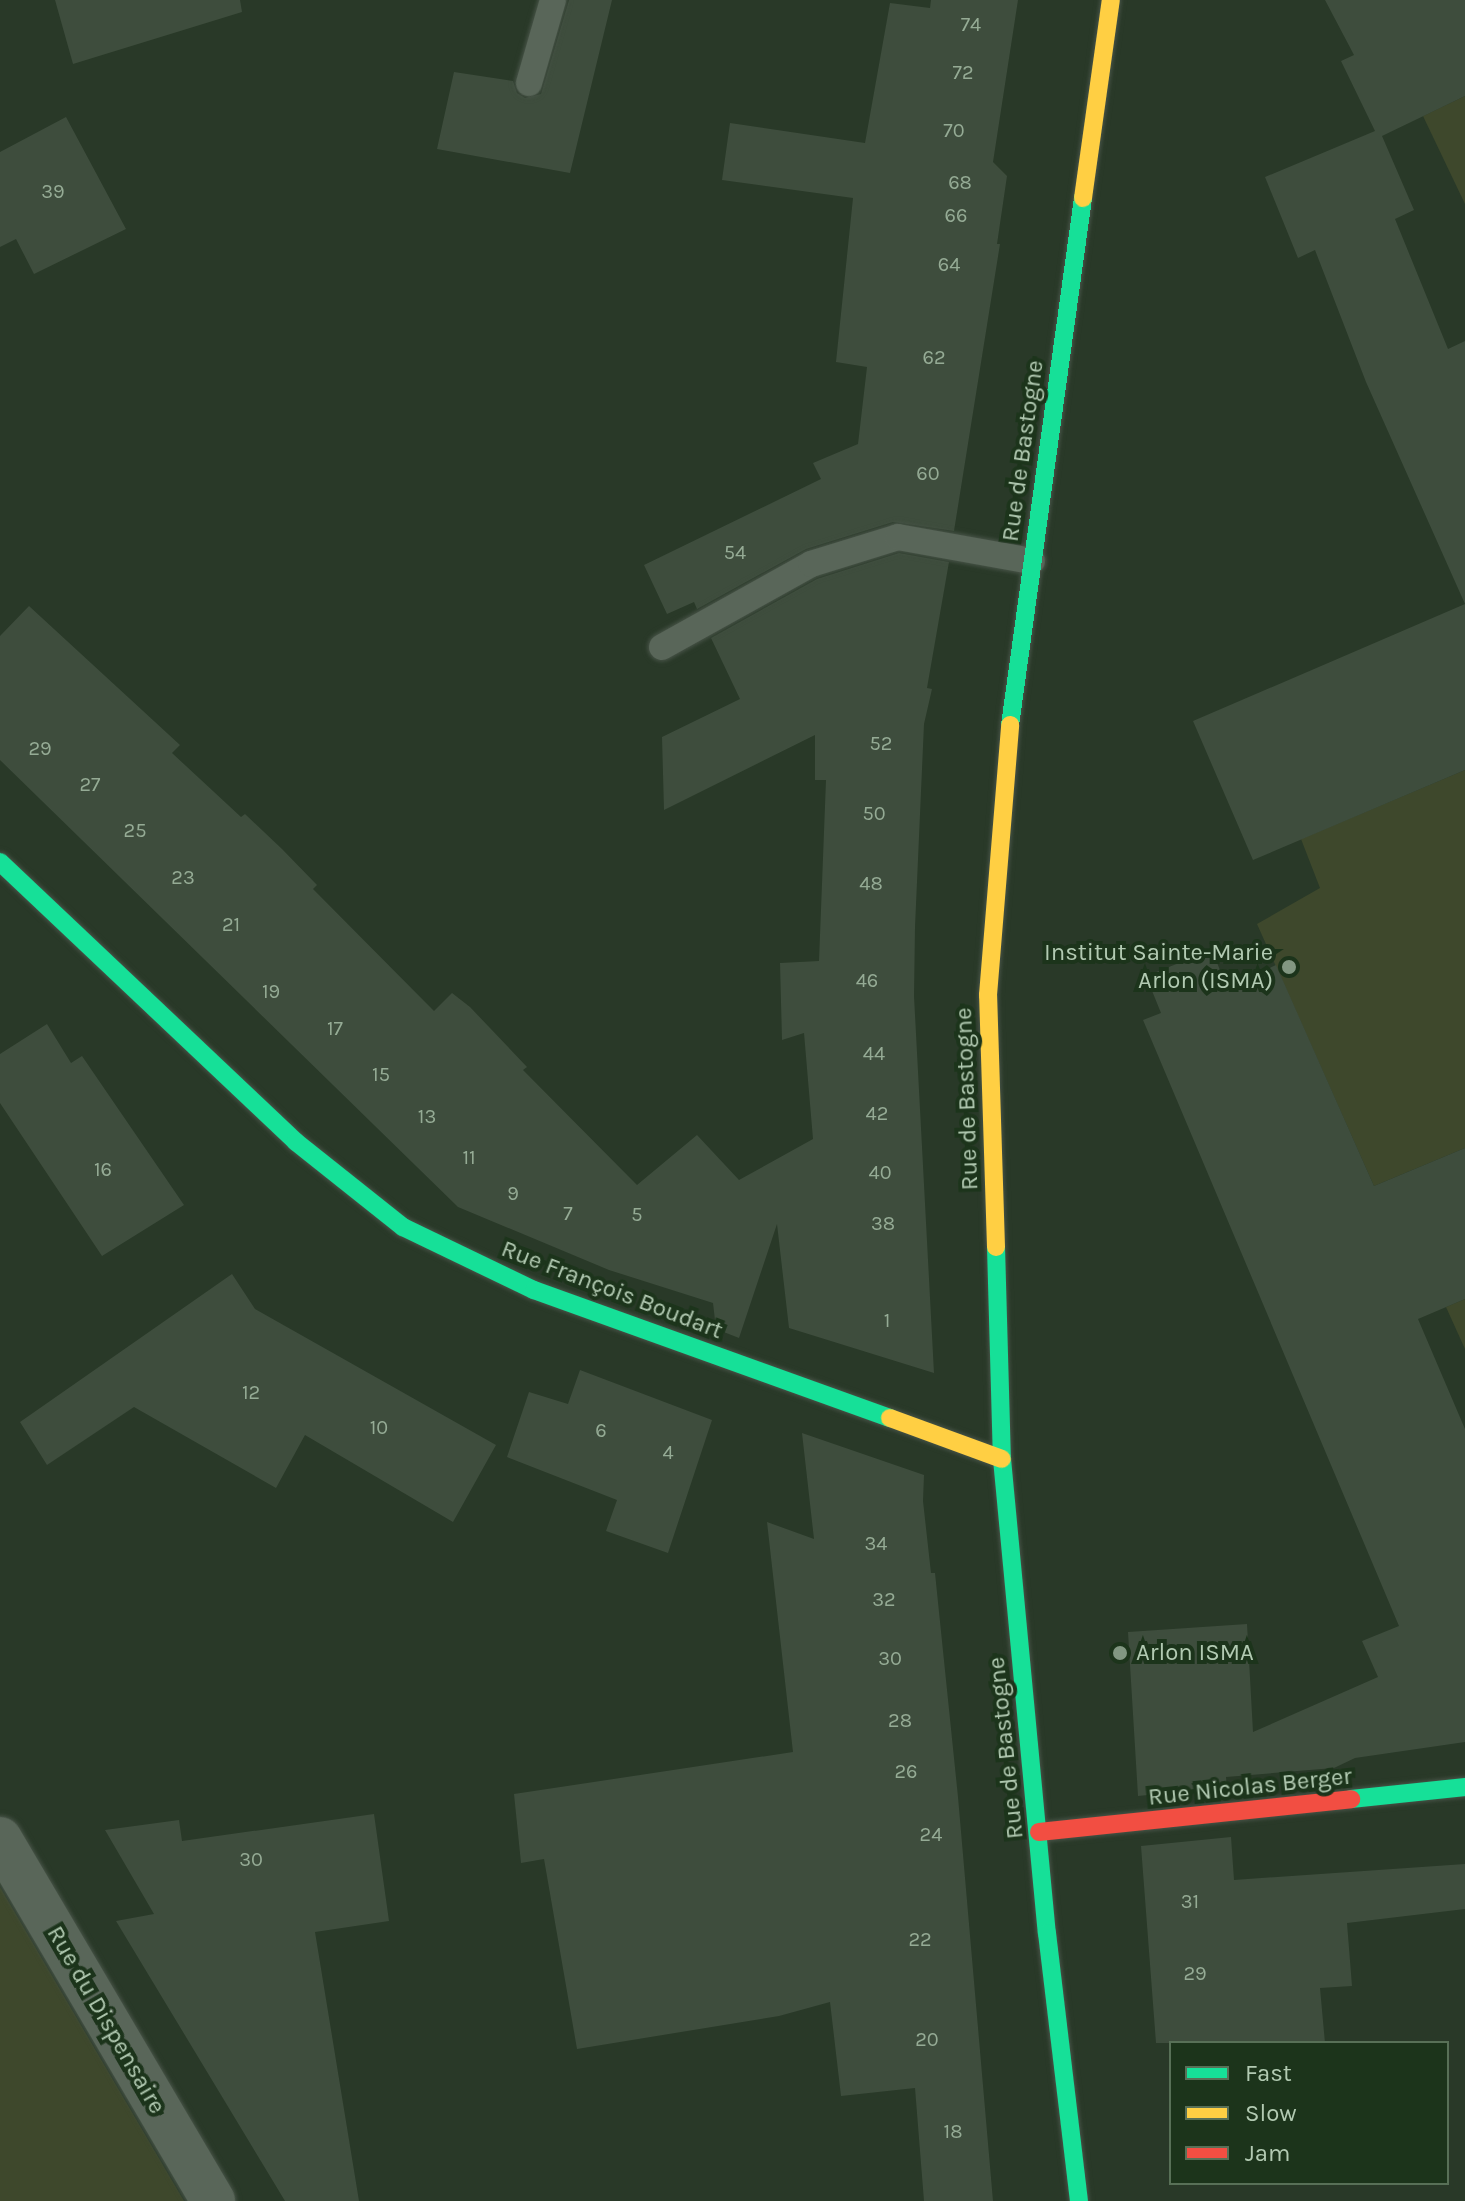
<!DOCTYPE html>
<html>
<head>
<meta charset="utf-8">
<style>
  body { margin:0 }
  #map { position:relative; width:1465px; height:2201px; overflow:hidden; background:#293928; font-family:Karla,sans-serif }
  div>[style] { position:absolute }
  .green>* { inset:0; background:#3e482c }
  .building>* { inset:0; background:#3e4d3d }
  .roads { filter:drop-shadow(0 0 2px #475347) drop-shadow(0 0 2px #475347) }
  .lane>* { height:26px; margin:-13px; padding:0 13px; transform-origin:13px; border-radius:13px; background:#596659 }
  .street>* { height:44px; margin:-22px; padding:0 22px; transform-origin:22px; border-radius:22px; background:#596659 }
  .fast>* { height:18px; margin:-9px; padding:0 9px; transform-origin:9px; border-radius:9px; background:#16e098 }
  .slow>* { height:18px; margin:-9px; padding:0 9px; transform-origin:9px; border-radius:9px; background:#ffcf43 }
  .jam>* { height:18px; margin:-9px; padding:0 9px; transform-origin:9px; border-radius:9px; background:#f24e42 }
  .dots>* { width:22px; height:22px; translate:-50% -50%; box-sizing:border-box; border:4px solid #1c341b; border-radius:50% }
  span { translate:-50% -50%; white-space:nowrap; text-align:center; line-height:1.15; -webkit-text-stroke:8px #1c341b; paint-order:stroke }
  .number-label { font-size:20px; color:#95ab95 }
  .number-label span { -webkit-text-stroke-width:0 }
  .street-label { font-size:24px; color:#b2cab2 }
  .poi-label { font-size:24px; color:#b2cab2 }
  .right { translate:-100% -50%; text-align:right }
  .left { translate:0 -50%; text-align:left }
  .legend { position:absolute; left:1169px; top:2041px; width:280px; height:144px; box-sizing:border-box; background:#1c341b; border:2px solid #587057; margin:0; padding:10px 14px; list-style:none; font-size:24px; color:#b2cab2 }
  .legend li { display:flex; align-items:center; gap:16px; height:40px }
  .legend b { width:40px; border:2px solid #587057 }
</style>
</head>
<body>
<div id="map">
  <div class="green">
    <i style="clip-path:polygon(1465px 96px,1465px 204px,1423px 116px)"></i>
    <i style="clip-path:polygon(1465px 770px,1465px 1148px,1374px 1186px,1257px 924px,1320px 888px,1301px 839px)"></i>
    <i style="clip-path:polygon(1465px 1299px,1465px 1349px,1446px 1307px)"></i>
    <i style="clip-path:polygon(0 1887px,184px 2201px,0 2201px)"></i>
  </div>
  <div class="building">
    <i style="clip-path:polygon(55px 0,240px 0,242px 12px,73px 64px)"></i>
    <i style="clip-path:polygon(569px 0,612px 0,570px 173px,437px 149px,454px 72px,513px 81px,517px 93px,525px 98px,541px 94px)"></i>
    <i style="clip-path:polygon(931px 0,1018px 0,993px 162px,1007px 176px,997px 244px,1000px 244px,954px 531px,893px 522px,806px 549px,697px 609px,694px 602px,667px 614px,644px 565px,821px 479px,813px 463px,858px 444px,867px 367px,836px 362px,853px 198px,722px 180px,730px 123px,865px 143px,890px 3px,930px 8px)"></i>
    <i style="clip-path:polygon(1325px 0,1465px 0,1465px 96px,1382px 136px,1414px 210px,1395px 219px,1448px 349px,1465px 341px,1465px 770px,1253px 860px,1193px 721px,1465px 604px,1366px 382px,1315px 250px,1298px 258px,1265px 177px,1375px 131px,1341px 61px,1354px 55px)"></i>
    <i style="clip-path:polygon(66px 117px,126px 229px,34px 274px,16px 239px,0 247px,0 152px)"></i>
    <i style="clip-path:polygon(899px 553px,949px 562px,927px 688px,932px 689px,924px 724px,915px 927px,914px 996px,934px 1373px,789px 1328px,777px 1224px,739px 1338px,716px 1329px,713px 1303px,609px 1270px,458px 1207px,0 760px,0 636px,29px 606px,180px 745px,172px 753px,241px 817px,245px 814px,282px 849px,317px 885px,313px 889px,434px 1011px,452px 993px,470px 1007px,527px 1067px,523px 1070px,637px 1185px,697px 1135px,739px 1180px,813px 1139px,804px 1033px,782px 1040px,780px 963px,819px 961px,826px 780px,815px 780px,815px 735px,664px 810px,662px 737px,740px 699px,711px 638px,817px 579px)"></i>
    <i style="clip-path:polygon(1212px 950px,1227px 988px,1276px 965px,1374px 1186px,1465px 1148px,1465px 1299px,1418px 1319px,1465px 1429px,1465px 1742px,1355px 1758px,1334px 1768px,1226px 1777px,1227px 1787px,1138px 1796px,1128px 1632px,1247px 1624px,1253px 1732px,1378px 1677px,1362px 1641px,1399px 1626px,1143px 1020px,1161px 1013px,1146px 976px)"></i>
    <i style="clip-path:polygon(47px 1024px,71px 1063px,82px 1056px,184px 1205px,102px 1256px,0 1103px,0 1054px)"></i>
    <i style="clip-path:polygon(232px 1274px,255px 1309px,496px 1445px,453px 1522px,305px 1435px,276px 1488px,134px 1407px,47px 1465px,20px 1422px)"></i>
    <i style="clip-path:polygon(580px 1370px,712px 1420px,668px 1553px,606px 1531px,617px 1500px,507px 1457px,529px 1392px,568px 1404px)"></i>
    <i style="clip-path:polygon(802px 1433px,924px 1475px,923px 1501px,931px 1573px,935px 1573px,958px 1797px,993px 2201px,924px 2201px,915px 2088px,841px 2096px,830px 2002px,779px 2016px,577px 2049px,544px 1859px,521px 1863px,514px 1794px,793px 1752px,767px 1522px,814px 1539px)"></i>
    <i style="clip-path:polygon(374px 1814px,389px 1921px,315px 1932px,359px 2201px,285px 2201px,116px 1921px,154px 1914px,105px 1830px,179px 1820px,182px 1841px)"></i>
    <i style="clip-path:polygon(1231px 1837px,1234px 1880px,1465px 1864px,1465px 1909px,1347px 1923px,1352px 1986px,1320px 1988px,1325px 2043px,1156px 2043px,1141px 1846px)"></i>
  </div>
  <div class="roads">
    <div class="lane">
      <i style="left:529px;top:83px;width:86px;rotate:-73.9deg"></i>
      <i style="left:662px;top:647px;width:171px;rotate:-29.1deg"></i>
      <i style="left:811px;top:564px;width:91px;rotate:-17.2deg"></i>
      <i style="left:898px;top:537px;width:136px;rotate:10.2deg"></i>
    </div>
    <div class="street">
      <i style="left:0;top:1839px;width:420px;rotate:59.5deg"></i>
    </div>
    <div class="fast">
      <i style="left:1010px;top:725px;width:532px;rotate:-82.11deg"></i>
      <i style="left:0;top:862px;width:407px;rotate:43.4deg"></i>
      <i style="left:296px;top:1142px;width:137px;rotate:38.5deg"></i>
      <i style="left:403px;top:1227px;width:145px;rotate:25.7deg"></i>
      <i style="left:534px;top:1290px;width:378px;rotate:19.8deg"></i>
      <i style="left:996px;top:1247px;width:212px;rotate:88.4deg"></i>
      <i style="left:1002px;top:1459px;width:476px;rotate:84.6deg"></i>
      <i style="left:1047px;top:1933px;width:270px;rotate:83.2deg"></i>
      <i style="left:1351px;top:1799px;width:115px;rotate:-6deg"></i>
    </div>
    <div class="slow">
      <i style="left:1083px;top:198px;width:200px;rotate:-82deg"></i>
      <i style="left:996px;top:1247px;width:252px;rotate:-91.8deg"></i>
      <i style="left:988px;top:995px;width:271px;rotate:-85.3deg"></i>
      <i style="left:890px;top:1418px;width:119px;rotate:20.1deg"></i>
    </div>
    <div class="jam">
      <i style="left:1039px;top:1832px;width:314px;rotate:-6deg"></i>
    </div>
  </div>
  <div class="dots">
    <i style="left:1289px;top:967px;background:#829782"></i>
    <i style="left:1120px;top:1653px;background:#829782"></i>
  </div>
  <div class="number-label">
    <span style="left:971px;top:24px">74</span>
    <span style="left:963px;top:72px">72</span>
    <span style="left:954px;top:130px">70</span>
    <span style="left:960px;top:182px">68</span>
    <span style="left:53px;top:191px">39</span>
    <span style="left:956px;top:215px">66</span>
    <span style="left:949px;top:264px">64</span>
    <span style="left:934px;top:357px">62</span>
    <span style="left:928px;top:473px">60</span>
    <span style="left:735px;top:552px">54</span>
    <span style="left:881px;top:743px">52</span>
    <span style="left:40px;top:748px">29</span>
    <span style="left:90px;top:784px">27</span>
    <span style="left:874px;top:813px">50</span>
    <span style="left:135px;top:830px">25</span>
    <span style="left:183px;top:877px">23</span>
    <span style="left:871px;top:883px">48</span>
    <span style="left:231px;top:924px">21</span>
    <span style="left:867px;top:980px">46</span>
    <span style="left:271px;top:991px">19</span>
    <span style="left:335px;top:1028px">17</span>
    <span style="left:874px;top:1053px">44</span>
    <span style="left:381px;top:1074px">15</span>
    <span style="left:877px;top:1113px">42</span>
    <span style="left:427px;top:1116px">13</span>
    <span style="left:469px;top:1157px">11</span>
    <span style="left:103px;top:1169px">16</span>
    <span style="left:880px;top:1172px">40</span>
    <span style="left:513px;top:1193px">9</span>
    <span style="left:568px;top:1213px">7</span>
    <span style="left:637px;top:1214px">5</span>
    <span style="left:883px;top:1223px">38</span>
    <span style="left:887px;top:1320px">1</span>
    <span style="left:251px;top:1392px">12</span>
    <span style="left:379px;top:1427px">10</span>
    <span style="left:601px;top:1430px">6</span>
    <span style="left:668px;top:1452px">4</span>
    <span style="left:876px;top:1543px">34</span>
    <span style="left:884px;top:1599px">32</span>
    <span style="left:890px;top:1658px">30</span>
    <span style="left:900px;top:1720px">28</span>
    <span style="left:906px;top:1771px">26</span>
    <span style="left:931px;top:1834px">24</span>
    <span style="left:251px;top:1859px">30</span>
    <span style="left:1190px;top:1901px">31</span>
    <span style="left:920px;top:1939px">22</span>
    <span style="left:1195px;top:1973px">29</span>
    <span style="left:927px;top:2039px">20</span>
    <span style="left:953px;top:2131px">18</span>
  </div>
  <div class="street-label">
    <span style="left:1023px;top:451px;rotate:-82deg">Rue de Bastogne</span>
    <span style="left:967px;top:1099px;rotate:-92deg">Rue de Bastogne</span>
    <span style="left:612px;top:1290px;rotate:21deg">Rue François Boudart</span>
    <span style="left:1006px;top:1748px;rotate:-96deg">Rue de Bastogne</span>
    <span style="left:1250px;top:1787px;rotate:-6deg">Rue Nicolas Berger</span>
    <span style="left:106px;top:2020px;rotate:60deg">Rue du Dispensaire</span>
  </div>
  <div class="poi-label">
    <span class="right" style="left:1273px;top:967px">Institut Sainte-Marie<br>Arlon (ISMA)</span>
    <span class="left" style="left:1136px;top:1653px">Arlon ISMA</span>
  </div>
  <ul class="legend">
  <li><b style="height:10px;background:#16e098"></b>Fast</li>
  <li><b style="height:10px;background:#ffcf43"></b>Slow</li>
  <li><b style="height:10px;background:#f24e42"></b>Jam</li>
  </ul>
</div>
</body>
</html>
